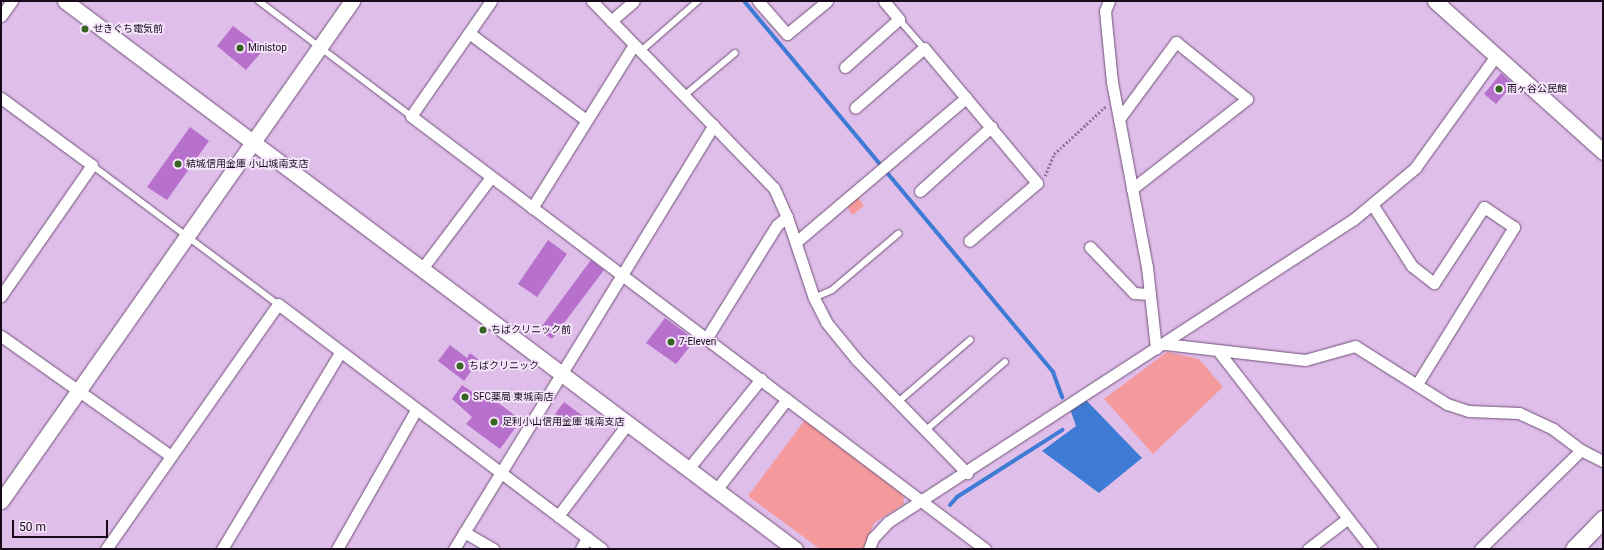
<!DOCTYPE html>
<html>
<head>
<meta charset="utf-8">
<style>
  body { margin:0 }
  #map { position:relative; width:1604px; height:550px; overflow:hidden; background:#dfbee9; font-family:Roboto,"Noto Sans JP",sans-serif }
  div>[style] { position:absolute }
  .green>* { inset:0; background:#f49a9d }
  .water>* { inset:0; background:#3e7bd4 }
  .stream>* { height:4px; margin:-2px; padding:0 2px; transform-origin:2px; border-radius:2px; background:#3e7bd4 }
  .building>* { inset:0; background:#b771cd }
  .path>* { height:2.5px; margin-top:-1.25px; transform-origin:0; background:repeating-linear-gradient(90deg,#907797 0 2px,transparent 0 4px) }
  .roads { filter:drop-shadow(0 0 1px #6f5178) drop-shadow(0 0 1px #6f5178) }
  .lane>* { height:5.5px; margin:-2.75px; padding:0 2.75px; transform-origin:2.75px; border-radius:2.75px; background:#fff }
  .street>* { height:11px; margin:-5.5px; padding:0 5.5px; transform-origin:5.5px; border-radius:5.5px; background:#fff }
  .secondary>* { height:15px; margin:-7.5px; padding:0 7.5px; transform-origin:7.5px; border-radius:7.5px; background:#fff }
  .primary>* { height:17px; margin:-8.5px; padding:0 8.5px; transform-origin:8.5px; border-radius:8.5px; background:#fff }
  .dots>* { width:11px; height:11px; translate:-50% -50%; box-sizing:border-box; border:2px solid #f6e5fc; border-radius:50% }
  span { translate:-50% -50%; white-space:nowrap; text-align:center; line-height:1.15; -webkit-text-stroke:3.5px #f6e5fc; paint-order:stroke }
  .poi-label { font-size:10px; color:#170b1a }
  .left { translate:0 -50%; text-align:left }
  .frame { position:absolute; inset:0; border:2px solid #170b1a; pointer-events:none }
  .scale { position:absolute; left:12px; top:520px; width:96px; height:18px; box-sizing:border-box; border:2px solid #170b1a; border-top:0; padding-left:5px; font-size:12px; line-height:14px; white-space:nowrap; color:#170b1a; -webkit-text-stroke:3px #f6e5fc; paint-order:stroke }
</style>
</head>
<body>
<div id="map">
  <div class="green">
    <i style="clip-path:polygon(858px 197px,864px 206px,852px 215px,847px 206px)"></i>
    <i style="clip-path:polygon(1167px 352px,1199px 359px,1223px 387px,1153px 454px,1104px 399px)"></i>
    <i style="clip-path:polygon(805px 420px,903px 495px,904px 504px,874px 523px,863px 549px,820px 549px,748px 496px)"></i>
  </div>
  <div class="water">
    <i style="clip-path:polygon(1086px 400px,1142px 458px,1099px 493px,1042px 451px,1076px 426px,1070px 409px)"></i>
  </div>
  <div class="stream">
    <i style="left:744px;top:1px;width:483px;rotate:50.2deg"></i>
    <i style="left:1053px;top:372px;width:27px;rotate:70deg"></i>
    <i style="left:950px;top:505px;width:11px;rotate:-49deg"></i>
    <i style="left:957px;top:497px;width:125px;rotate:-32.5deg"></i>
  </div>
  <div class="building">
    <i style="clip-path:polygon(233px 26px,264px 49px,246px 70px,217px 46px)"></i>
    <i style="clip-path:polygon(1501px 73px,1513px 84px,1496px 104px,1484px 94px)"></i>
    <i style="clip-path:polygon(190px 127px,209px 141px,167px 200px,147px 187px)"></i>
    <i style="clip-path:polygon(548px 240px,567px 254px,537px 297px,518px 284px)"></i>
    <i style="clip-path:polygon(591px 260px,604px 270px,552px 339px,539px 330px)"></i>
    <i style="clip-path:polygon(665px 318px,695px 340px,676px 364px,646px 343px)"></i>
    <i style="clip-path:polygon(450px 345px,467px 358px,470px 353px,479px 360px,464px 381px,438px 361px)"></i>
    <i style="clip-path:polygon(462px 385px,484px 400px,488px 395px,521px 420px,500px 449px,466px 424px,472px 417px,452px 399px)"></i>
    <i style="clip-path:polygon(564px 402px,583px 416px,574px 428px,555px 414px)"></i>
  </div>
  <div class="path">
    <i style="left:1045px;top:176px;width:24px;rotate:-68deg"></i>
    <i style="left:1054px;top:154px;width:71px;rotate:-42.7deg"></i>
  </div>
  <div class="roads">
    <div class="lane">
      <i style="left:259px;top:1px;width:191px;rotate:37.1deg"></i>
      <i style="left:899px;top:19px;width:38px;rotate:49deg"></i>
      <i style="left:641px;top:51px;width:76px;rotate:-41.3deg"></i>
      <i style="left:685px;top:95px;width:65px;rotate:-40deg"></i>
      <i style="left:92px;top:165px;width:232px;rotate:36.8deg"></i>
      <i style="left:814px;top:298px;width:20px;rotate:-24deg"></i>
      <i style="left:832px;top:290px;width:87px;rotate:-40.3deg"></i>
      <i style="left:898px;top:402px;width:95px;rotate:-40.7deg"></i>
      <i style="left:926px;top:430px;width:104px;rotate:-40.7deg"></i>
    </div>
    <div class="street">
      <i style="left:491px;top:1px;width:140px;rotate:124.8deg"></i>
      <i style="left:411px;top:116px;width:719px;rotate:37.03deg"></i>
      <i style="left:592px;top:1px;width:261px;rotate:45.8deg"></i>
      <i style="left:774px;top:188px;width:32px;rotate:66deg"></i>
      <i style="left:787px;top:217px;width:85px;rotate:71.6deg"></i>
      <i style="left:814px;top:298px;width:27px;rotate:63deg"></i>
      <i style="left:826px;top:322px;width:49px;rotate:50.8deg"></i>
      <i style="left:857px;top:360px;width:158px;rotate:45.8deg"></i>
      <i style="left:758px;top:1px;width:44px;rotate:48.7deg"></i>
      <i style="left:787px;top:34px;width:52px;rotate:-39.5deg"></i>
      <i style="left:1109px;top:1px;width:11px;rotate:112deg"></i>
      <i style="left:1105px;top:11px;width:71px;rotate:84.4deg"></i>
      <i style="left:1112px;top:82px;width:188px;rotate:79.3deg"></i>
      <i style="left:1147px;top:267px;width:82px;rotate:83.7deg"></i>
      <i style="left:1px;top:16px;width:19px;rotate:-54deg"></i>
      <i style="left:611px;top:21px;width:30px;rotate:-41deg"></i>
      <i style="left:469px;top:33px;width:146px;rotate:36.6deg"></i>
      <i style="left:845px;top:67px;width:72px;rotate:-41.6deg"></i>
      <i style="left:899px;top:19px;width:23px;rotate:-130deg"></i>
      <i style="left:1px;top:98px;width:113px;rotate:36.4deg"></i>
      <i style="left:92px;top:165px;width:160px;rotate:124.8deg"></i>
      <i style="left:966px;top:98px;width:111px;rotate:50.1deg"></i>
      <i style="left:1037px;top:183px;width:89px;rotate:139.5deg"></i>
      <i style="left:1119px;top:119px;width:96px;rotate:-53.5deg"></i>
      <i style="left:1176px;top:42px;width:91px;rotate:38.8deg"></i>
      <i style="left:1247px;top:99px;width:146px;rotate:142deg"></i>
      <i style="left:920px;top:191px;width:96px;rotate:-42deg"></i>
      <i style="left:1372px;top:204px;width:74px;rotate:57.2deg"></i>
      <i style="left:1412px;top:266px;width:28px;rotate:38deg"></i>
      <i style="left:1434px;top:283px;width:91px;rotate:-56.7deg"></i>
      <i style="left:1484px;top:207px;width:36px;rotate:34deg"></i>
      <i style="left:1514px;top:227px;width:185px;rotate:121.7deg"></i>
      <i style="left:532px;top:208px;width:192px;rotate:-58deg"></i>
      <i style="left:796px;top:242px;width:223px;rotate:-40.3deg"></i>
      <i style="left:966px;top:98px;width:65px;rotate:-130deg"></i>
      <i style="left:924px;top:48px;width:91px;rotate:139deg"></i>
      <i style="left:1090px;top:247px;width:64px;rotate:46.3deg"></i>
      <i style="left:1134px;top:293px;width:16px;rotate:4deg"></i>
      <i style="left:421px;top:270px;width:116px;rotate:-53deg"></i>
      <i style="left:1px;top:336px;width:208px;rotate:35.2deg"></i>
      <i style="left:706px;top:339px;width:134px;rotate:-58.1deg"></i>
      <i style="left:777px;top:225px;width:13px;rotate:-39deg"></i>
      <i style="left:1165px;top:344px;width:141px;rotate:6.5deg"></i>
      <i style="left:1305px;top:360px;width:52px;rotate:-15.6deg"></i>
      <i style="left:1355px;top:346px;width:109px;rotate:32.2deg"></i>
      <i style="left:1447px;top:404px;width:23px;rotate:18deg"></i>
      <i style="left:1469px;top:411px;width:50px;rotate:2.3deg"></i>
      <i style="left:1519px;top:413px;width:38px;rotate:25deg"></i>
      <i style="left:1553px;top:429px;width:35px;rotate:37deg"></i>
      <i style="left:1581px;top:450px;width:25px;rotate:27deg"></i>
      <i style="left:1219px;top:352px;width:249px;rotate:52.2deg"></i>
      <i style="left:688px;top:469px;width:116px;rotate:-51deg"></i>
      <i style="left:716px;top:490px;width:115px;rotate:-52deg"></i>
      <i style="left:558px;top:516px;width:116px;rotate:-53deg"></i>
      <i style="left:464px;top:532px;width:34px;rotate:30deg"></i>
      <i style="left:106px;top:549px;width:299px;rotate:-54.9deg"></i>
      <i style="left:278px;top:304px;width:406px;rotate:37.1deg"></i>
      <i style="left:222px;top:549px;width:229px;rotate:-59deg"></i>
      <i style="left:337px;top:549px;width:160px;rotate:-60.4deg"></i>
      <i style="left:454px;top:549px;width:497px;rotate:-58.5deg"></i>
      <i style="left:581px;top:549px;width:13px;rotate:-61deg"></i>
      <i style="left:869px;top:549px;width:12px;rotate:-70deg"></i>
      <i style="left:873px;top:538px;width:22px;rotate:-47deg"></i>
      <i style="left:888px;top:522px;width:556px;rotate:-33.03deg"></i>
      <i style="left:1354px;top:219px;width:80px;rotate:-39.9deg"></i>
      <i style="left:1415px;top:168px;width:137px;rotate:-54.2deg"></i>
      <i style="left:1308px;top:549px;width:49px;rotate:-37.6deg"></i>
      <i style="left:1480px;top:549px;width:141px;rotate:-44.4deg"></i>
    </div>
    <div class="secondary">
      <i style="left:65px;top:1px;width:913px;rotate:36.9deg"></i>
      <i style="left:1435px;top:1px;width:226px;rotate:41.9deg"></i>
      <i style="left:1px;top:501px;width:611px;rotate:-54.93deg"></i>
    </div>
    <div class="primary">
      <i style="left:1574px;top:549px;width:42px;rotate:-46deg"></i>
    </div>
  </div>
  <div class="dots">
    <i style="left:85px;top:29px;background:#356423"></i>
    <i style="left:240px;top:48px;background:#356423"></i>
    <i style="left:1499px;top:89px;background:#356423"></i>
    <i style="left:178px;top:164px;background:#356423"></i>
    <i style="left:483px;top:330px;background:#356423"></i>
    <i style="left:671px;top:342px;background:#356423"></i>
    <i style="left:460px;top:366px;background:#356423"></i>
    <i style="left:465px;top:397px;background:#356423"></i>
    <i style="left:494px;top:422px;background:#356423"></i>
  </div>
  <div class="poi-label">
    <span class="left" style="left:93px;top:29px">せきぐち電気前</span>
    <span class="left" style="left:248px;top:48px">Ministop</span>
    <span class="left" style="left:1507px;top:89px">雨ヶ谷公民館</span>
    <span class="left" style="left:186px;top:164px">結城信用金庫 小山城南支店</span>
    <span class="left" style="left:491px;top:330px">ちばクリニック前</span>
    <span class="left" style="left:679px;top:342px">7-Eleven</span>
    <span class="left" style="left:469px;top:366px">ちばクリニック</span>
    <span class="left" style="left:473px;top:397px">SFC薬局 東城南店</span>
    <span class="left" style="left:502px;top:422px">足利小山信用金庫 城南支店</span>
  </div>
  <div class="frame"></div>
  <div class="scale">50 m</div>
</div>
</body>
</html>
